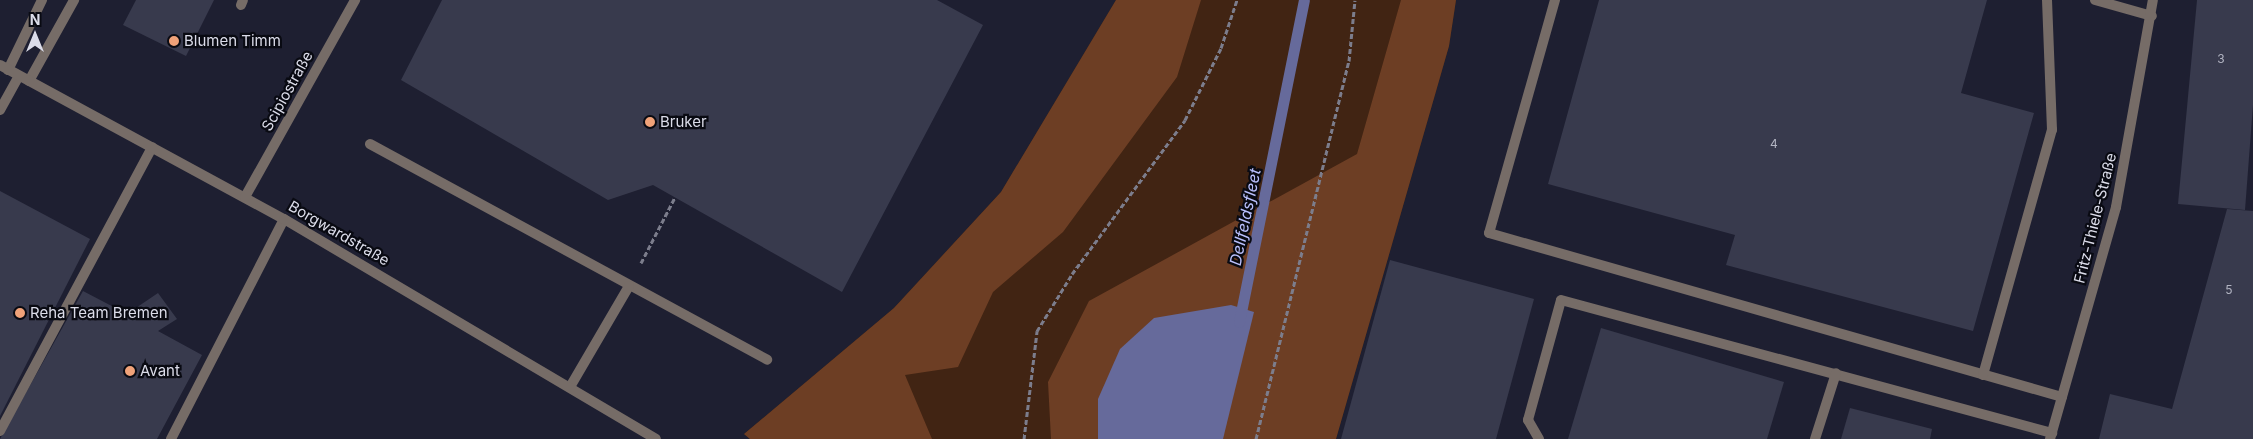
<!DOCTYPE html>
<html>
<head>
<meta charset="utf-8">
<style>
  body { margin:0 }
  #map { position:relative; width:2253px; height:439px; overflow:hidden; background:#1e1f31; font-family:Inter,sans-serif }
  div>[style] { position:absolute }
  .green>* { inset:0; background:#412413 }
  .forest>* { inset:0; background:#6d3e24 }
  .water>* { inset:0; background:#666a9b }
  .stream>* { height:11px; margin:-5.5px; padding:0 5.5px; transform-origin:5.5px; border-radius:5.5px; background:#666a9b }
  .building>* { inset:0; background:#383a4d }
  .path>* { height:3px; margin-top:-1.5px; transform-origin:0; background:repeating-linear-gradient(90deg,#7c7d8c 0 5px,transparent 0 7.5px) }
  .service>* { height:10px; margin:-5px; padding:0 5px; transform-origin:5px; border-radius:5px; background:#766c67 }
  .minor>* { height:10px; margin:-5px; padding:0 5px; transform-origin:5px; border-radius:5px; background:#766c67 }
  .dots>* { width:14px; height:14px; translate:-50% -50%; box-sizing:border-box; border:2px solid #090a12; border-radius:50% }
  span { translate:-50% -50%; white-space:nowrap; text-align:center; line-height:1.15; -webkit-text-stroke:4.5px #090a12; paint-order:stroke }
  .number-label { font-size:12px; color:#b2b4c2 }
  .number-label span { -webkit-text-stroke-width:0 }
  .poi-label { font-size:15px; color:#dbdce9 }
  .left { translate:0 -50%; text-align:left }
  .street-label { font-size:15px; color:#dbdce9 }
  .water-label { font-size:16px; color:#bac0fd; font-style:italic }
  .north { position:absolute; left:10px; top:10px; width:50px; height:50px; -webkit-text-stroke:4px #090a12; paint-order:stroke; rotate:0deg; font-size:14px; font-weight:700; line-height:20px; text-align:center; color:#dbdce9 }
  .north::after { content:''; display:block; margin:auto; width:18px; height:22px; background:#dbdce9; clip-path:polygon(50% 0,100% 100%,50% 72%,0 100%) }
</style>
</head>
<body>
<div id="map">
  <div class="green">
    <i style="clip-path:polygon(1116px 0,1456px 0,1449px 46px,1336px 439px,750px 439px,744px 434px,894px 308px,1001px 192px)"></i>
  </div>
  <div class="forest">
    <i style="clip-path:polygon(1116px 0,1201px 0,1177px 77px,1063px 232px,993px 292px,958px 367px,905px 375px,932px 439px,750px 439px,744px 434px,894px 308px,1001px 192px)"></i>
    <i style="clip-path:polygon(1401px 0,1456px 0,1449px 46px,1336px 439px,1051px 439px,1048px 382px,1089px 301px,1357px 154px)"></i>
  </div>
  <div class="water">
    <i style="clip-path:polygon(1231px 305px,1254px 312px,1223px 439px,1098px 439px,1098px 399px,1120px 349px,1154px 318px)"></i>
  </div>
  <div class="stream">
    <i style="left:1239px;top:322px;width:328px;rotate:-78.6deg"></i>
  </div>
  <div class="building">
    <i style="clip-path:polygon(136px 0,214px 0,186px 56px,123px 25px)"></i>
    <i style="clip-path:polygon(442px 0,937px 0,983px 25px,842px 292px,653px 185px,608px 200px,401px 80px)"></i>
    <i style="clip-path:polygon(1599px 0,1987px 0,1961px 93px,2034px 113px,1973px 331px,1726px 265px,1735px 235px,1548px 184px)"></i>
    <i style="clip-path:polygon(2197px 0,2253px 0,2253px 105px,2245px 210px,2178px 204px)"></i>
    <i style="clip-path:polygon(0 191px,90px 239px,0 416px)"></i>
    <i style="clip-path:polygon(2227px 209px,2253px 211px,2253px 439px,2099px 439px,2110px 394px,2172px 409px)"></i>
    <i style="clip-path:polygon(1390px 260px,1534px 299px,1496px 439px,1341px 439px)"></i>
    <i style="clip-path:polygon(83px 291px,127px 314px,158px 293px,177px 319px,158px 331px,202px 355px,157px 439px,0 439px)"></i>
    <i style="clip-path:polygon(1601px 328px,1784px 382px,1767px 439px,1568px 439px)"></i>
    <i style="clip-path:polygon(1850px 408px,1932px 429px,1930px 439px,1841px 439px)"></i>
  </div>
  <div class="path">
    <i style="left:641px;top:263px;width:74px;rotate:-62.7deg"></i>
    <i style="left:1024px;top:439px;width:109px;rotate:-83.1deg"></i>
    <i style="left:1037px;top:331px;width:67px;rotate:-58.4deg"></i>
    <i style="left:1072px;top:274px;width:191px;rotate:-53.7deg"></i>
    <i style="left:1185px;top:120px;width:80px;rotate:-63.4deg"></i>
    <i style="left:1221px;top:48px;width:51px;rotate:-71.6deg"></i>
    <i style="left:1256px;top:439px;width:389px;rotate:-76.2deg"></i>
    <i style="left:1349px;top:61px;width:61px;rotate:-84.4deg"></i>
  </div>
  <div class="service">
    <i style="left:1555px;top:0;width:242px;rotate:105.8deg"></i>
    <i style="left:1489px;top:233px;width:596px;rotate:15.97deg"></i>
    <i style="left:2095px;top:0;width:59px;rotate:15.7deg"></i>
    <i style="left:241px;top:5px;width:5px;rotate:-68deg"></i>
    <i style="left:8px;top:70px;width:78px;rotate:-64.1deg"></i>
    <i style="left:29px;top:81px;width:93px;rotate:-60.9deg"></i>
    <i style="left:0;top:110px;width:39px;rotate:-61deg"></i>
    <i style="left:370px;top:144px;width:452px;rotate:28.5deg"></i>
    <i style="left:1983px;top:375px;width:255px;rotate:-74.3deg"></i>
    <i style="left:2052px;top:130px;width:130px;rotate:-92.2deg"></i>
    <i style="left:570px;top:387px;width:117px;rotate:-59.7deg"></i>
    <i style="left:0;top:431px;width:322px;rotate:-61.8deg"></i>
    <i style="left:171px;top:439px;width:247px;rotate:-62.8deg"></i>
    <i style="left:1539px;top:439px;width:22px;rotate:-120deg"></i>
    <i style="left:1528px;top:420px;width:124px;rotate:-74.6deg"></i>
    <i style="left:1561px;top:300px;width:509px;rotate:15.16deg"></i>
    <i style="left:1815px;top:439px;width:69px;rotate:-72.3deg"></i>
  </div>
  <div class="minor">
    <i style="left:0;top:65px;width:323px;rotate:28.5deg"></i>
    <i style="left:284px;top:219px;width:432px;rotate:30.6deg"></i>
    <i style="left:245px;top:197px;width:226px;rotate:-60.8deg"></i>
    <i style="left:2050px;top:439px;width:241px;rotate:-74.1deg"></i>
    <i style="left:2116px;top:207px;width:210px;rotate:-79.9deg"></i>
  </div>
  <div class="dots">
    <i style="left:174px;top:41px;background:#f0a279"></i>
    <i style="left:650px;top:122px;background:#f0a279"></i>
    <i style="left:20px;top:313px;background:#f0a279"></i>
    <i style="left:130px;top:371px;background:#f0a279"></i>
  </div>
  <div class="number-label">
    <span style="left:2221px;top:59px">3</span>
    <span style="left:1774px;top:144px">4</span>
    <span style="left:2229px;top:290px">5</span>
  </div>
  <div class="poi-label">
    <span class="left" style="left:184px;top:41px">Blumen Timm</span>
    <span class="left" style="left:660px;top:122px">Bruker</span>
    <span class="left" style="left:30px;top:313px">Reha Team Bremen</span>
    <span class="left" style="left:140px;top:371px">Avant</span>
  </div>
  <div class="street-label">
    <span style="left:287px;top:91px;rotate:-61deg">Scipiostraße</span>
    <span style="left:2095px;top:218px;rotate:-76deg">Fritz-Thiele-Straße</span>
    <span style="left:339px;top:233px;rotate:30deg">Borgwardstraße</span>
  </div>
  <div class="water-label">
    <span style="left:1245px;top:217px;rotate:-78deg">Dellfeldsfleet</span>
  </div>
  <div class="north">N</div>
</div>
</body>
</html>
